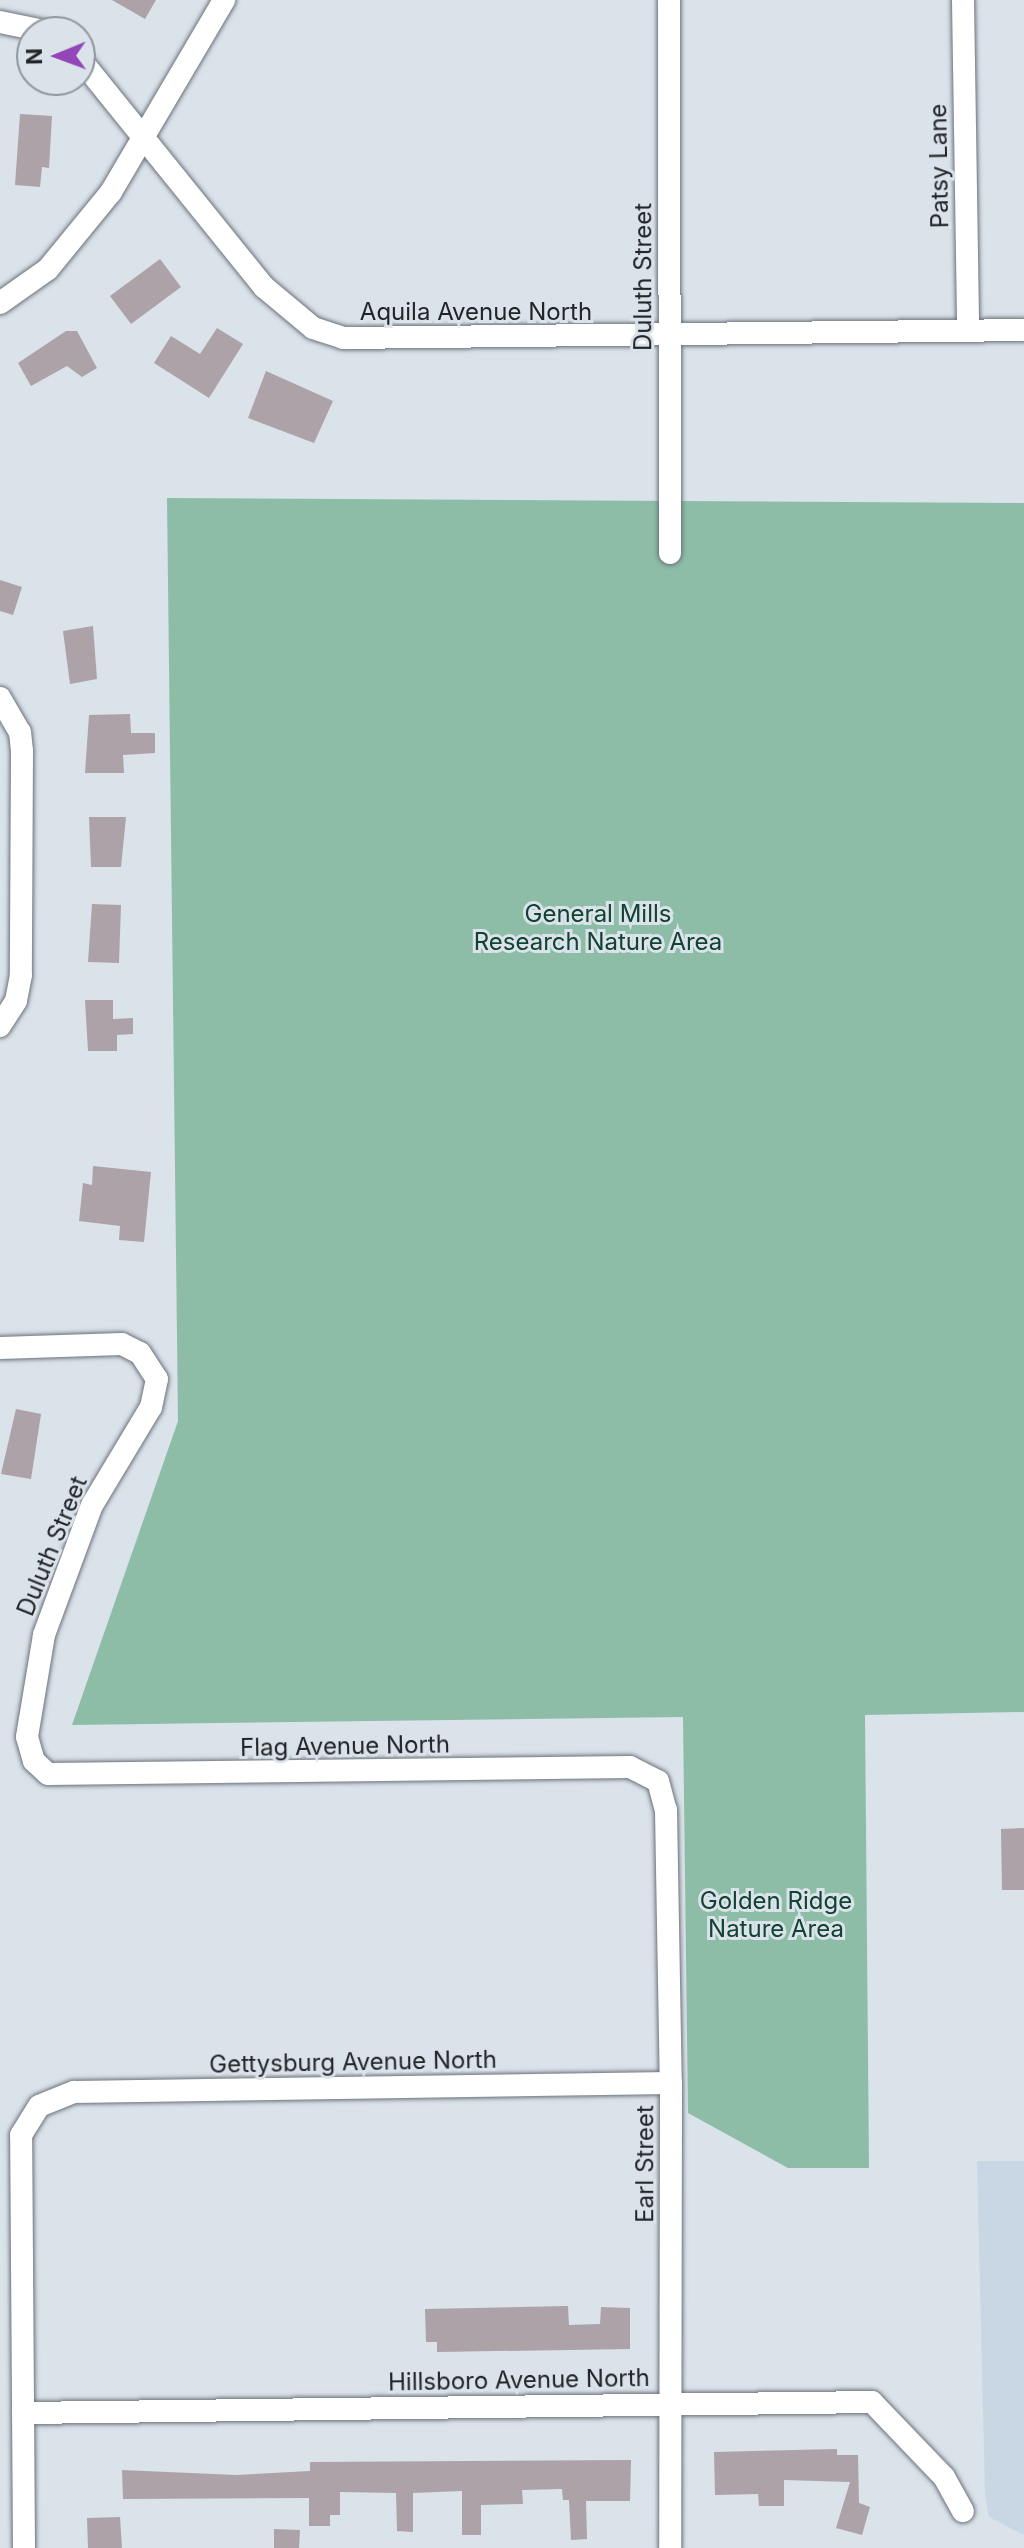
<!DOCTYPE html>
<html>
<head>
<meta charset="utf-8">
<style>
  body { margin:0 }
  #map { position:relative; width:1024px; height:2548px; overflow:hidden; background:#dae2ea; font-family:Inter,sans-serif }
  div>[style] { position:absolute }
  .built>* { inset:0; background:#c9d6e4 }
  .green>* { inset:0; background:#8dbda7 }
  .building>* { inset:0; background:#ada2a8 }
  .roads { filter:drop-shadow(0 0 2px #6b727a) drop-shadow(0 0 2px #6b727a) }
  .minor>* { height:22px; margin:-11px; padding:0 11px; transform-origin:11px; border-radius:11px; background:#fff }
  span { translate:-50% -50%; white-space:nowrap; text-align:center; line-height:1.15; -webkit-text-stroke:6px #dae2ea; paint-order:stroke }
  .street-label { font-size:24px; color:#222528 }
  .park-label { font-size:24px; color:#124231 }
  .north { position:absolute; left:16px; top:16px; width:80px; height:80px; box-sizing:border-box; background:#dae2ea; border:2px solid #90969c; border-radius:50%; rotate:269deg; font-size:22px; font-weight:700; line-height:32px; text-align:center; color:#222528 }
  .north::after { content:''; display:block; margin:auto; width:28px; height:36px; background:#9346b7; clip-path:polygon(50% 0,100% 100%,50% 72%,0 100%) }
</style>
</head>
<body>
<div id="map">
  <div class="built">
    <i style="clip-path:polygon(977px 2161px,1024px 2161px,1024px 2535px,989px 2517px,985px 2494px)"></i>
  </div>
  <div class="green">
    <i style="clip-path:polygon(167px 498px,1024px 503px,1024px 1712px,865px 1715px,869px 2168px,788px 2168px,688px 2113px,683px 1717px,72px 1725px,178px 1421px)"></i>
  </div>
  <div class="building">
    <i style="clip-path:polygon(112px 0,156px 0,145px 19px)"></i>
    <i style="clip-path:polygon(20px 114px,52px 116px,49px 168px,42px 167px,40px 187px,15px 185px)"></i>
    <i style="clip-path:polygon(160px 259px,181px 287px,131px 324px,110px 296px)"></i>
    <i style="clip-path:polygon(217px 328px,243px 344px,209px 398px,154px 363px,171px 336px,200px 354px)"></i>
    <i style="clip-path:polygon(66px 331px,77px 331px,97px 368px,82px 377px,67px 366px,31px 386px,18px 363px)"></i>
    <i style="clip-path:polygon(266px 371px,333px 401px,314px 443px,248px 418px)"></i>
    <i style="clip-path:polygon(0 580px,22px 587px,13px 615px,0 611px)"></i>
    <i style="clip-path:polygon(93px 626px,97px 679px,70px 684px,63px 631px)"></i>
    <i style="clip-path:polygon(130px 714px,131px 733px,155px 733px,155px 753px,123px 755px,124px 773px,85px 773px,89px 715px)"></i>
    <i style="clip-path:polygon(89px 817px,126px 817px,121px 867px,91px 867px)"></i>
    <i style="clip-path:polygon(92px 904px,121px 905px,119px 963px,88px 962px)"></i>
    <i style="clip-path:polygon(85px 1000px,113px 1000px,113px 1019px,133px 1018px,133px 1034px,117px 1035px,117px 1051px,88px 1051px)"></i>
    <i style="clip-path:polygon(93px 1166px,151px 1172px,144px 1242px,119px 1240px,120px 1226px,79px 1221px,83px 1183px,92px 1185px)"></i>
    <i style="clip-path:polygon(16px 1409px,41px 1414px,31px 1479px,1px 1474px)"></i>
    <i style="clip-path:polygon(1024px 1828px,1024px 1890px,1002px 1890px,1001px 1829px)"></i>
    <i style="clip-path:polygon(568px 2306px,569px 2325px,600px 2324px,601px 2307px,630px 2308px,630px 2349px,437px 2352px,437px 2342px,426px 2342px,425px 2309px)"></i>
    <i style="clip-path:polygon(837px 2449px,837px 2455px,858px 2455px,859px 2503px,870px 2507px,862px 2535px,836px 2528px,850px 2482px,784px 2480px,784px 2506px,759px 2506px,758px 2494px,715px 2495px,714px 2452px)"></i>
    <i style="clip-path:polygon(631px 2460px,630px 2501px,586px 2501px,587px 2539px,571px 2540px,569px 2500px,563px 2500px,562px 2489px,522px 2490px,523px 2504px,481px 2505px,481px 2535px,462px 2535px,462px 2491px,413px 2493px,413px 2532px,397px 2531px,396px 2493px,340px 2492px,340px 2515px,330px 2515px,330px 2526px,309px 2526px,309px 2498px,123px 2499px,122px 2470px,236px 2475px,310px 2471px,310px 2462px)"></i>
    <i style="clip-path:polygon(120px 2517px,122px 2548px,88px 2548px,87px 2518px)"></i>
    <i style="clip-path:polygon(274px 2529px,300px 2530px,299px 2548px,274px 2548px)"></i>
  </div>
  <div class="roads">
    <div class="minor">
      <i style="left:669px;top:0;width:553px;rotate:89.9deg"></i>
      <i style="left:963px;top:0;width:330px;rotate:89.1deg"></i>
      <i style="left:0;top:22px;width:50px;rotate:11.5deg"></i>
      <i style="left:80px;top:59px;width:293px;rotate:51.1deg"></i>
      <i style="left:264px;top:287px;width:64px;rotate:39.9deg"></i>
      <i style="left:313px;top:328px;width:32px;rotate:18deg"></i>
      <i style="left:343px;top:338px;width:681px;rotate:-0.67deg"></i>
      <i style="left:0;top:303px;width:59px;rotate:-35.3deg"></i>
      <i style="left:48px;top:269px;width:99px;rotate:-50.7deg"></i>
      <i style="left:111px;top:192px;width:223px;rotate:-59.5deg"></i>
      <i style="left:0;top:698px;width:39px;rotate:60deg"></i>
      <i style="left:20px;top:732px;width:19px;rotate:84deg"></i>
      <i style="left:22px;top:751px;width:224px;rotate:90.3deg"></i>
      <i style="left:21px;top:975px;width:26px;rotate:101deg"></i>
      <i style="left:16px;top:1001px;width:30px;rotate:123deg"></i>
      <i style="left:0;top:1348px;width:122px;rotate:-1.9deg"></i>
      <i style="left:122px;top:1344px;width:20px;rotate:27deg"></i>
      <i style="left:140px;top:1353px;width:31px;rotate:57deg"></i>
      <i style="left:157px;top:1379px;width:29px;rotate:102deg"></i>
      <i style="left:151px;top:1407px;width:114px;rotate:121deg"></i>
      <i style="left:92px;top:1505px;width:139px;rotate:110.3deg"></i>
      <i style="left:44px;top:1635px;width:103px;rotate:99.5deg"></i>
      <i style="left:27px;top:1737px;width:25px;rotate:74deg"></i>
      <i style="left:34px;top:1761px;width:19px;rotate:43deg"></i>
      <i style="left:48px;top:1774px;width:582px;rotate:-0.69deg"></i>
      <i style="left:630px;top:1767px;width:31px;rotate:27deg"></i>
      <i style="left:658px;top:1781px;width:30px;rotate:75deg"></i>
      <i style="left:666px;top:1810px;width:273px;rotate:89deg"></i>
      <i style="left:671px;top:2083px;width:465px;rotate:90.1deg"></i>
      <i style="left:23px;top:2413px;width:849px;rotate:-0.74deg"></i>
      <i style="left:872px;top:2402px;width:104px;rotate:46.2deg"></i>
      <i style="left:944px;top:2477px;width:39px;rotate:61deg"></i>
      <i style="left:24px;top:2548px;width:413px;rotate:-90.4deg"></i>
      <i style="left:21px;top:2135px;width:34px;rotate:-58deg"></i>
      <i style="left:39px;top:2106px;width:38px;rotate:-22deg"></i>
      <i style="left:74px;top:2092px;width:597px;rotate:-0.86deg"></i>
    </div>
  </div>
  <div class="street-label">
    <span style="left:939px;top:166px;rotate:-91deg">Patsy Lane</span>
    <span style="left:643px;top:277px;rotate:-90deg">Duluth Street</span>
    <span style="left:476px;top:312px">Aquila Avenue North</span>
    <span style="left:52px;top:1546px;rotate:-68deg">Duluth Street</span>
    <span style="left:345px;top:1746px;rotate:-1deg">Flag Avenue North</span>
    <span style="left:353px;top:2062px;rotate:-1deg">Gettysburg Avenue North</span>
    <span style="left:645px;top:2164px;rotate:-90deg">Earl Street</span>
    <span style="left:519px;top:2380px;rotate:-1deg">Hillsboro Avenue North</span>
  </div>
  <div class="park-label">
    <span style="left:598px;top:928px">General Mills<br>Research Nature Area</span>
    <span style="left:776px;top:1915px">Golden Ridge<br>Nature Area</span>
  </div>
  <div class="north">N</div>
</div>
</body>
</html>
